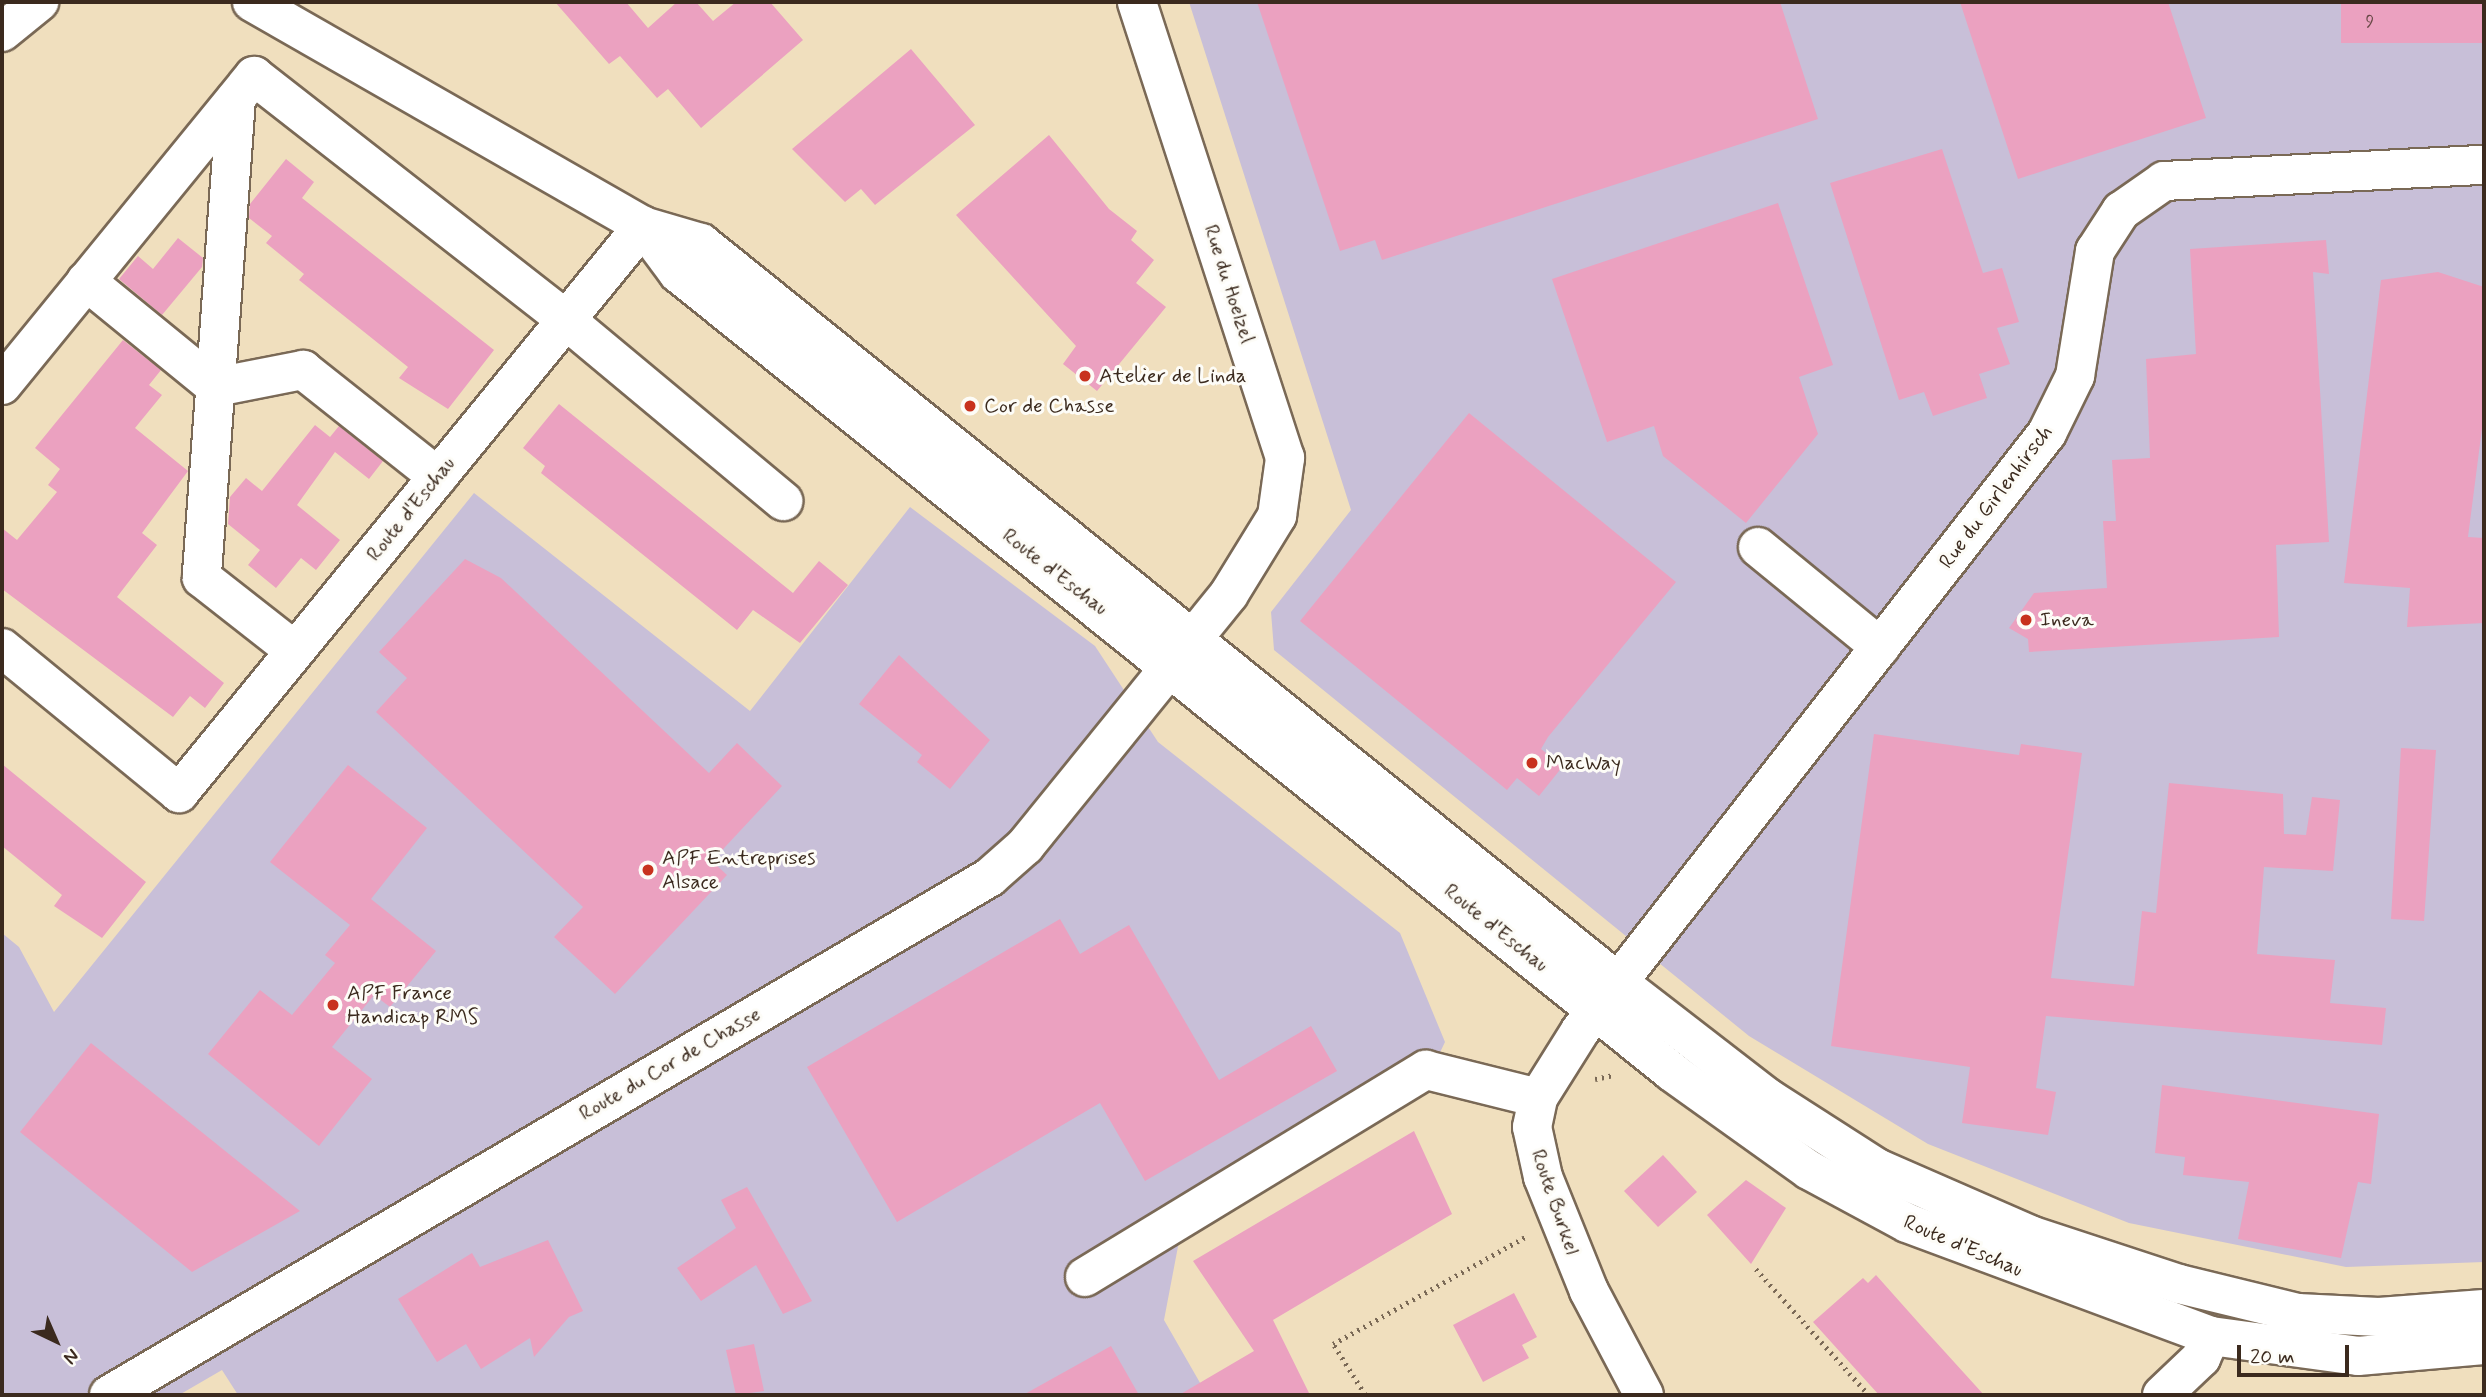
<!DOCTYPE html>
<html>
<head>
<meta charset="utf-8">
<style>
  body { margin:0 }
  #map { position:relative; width:2486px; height:1397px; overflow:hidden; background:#f0dfbe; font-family:Mynerve,sans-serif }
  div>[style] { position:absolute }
  .industrial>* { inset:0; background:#c8bfd8 }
  .building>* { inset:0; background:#eba1c0 }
  .path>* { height:4.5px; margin-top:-2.25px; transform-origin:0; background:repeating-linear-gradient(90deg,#7a6956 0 2px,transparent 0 7px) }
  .roads { filter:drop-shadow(2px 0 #7a6956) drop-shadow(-2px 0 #7a6956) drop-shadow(0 2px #7a6956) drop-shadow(0 -2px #7a6956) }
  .minor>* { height:38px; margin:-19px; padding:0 19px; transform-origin:19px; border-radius:19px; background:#fff }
  .dots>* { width:19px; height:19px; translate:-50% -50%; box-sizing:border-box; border:4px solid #fdfcf7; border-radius:50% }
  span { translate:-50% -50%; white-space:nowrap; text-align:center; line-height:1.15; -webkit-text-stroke:6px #fdfcf7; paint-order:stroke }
  .number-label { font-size:18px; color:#674846 }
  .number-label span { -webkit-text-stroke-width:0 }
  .street-label { font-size:21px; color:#3b2a1e }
  .poi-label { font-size:21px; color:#3b2a1e }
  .left { translate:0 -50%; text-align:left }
  .frame { position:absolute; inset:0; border:4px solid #3b2a1e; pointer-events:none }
  .north { position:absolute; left:21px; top:1306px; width:70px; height:70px; -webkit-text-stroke:5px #fdfcf7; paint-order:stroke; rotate:136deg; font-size:19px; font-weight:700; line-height:28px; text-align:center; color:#3b2a1e }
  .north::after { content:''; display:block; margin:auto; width:24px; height:32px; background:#3b2a1e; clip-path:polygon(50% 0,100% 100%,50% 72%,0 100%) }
  .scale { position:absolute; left:2237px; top:1345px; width:112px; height:32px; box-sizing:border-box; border:4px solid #3b2a1e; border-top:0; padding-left:9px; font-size:21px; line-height:24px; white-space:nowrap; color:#3b2a1e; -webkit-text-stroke:5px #fdfcf7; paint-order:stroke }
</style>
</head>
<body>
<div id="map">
  <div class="industrial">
    <i style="clip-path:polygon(1189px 2px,2484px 2px,2484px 1262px,2346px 1267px,2129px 1223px,1928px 1144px,1749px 1036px,1274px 650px,1271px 612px,1351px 510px)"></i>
    <i style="clip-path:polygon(474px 493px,750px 711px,910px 507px,1095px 646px,1158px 742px,1400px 933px,1445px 1042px,1421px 1092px,1180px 1236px,1164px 1320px,1207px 1395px,238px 1395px,222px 1370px,179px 1395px,2px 1395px,2px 933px,19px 947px,54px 1012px)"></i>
  </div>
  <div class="building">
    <i style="clip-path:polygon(555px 2px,626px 2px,648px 28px,677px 2px,696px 2px,713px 21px,736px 2px,770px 2px,803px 40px,701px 128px,668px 89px,657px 98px,620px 56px,609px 64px)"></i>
    <i style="clip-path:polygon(1257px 2px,1780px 2px,1818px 119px,1382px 260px,1375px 240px,1340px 251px)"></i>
    <i style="clip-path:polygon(1960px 2px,2168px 2px,2206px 118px,2018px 179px)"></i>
    <i style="clip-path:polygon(2341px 2px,2484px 2px,2484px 43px,2341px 43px)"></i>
    <i style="clip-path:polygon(911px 49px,975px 125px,875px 205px,861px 189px,845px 202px,792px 149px)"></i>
    <i style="clip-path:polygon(1049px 135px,1109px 209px,1137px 231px,1131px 240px,1154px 260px,1136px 283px,1166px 307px,1097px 391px,1063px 364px,1076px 346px,956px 215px)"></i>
    <i style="clip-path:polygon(1942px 149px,1983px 273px,2002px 268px,2019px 322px,1997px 328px,2010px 364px,1979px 374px,1987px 398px,1933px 416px,1924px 392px,1899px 400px,1830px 183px)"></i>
    <i style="clip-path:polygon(286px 159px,314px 182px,302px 198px,494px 350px,448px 409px,399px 378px,408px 367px,299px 280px,304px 274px,266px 243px,272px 236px,249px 218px,250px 204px)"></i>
    <i style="clip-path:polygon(1778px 203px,1833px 365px,1799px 377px,1818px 434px,1746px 523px,1663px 456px,1654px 426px,1607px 442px,1552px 279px)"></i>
    <i style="clip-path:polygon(178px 238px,203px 258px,202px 267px,162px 315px,119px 279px,138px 256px,153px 269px)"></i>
    <i style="clip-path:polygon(2326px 240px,2329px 274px,2313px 272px,2329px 542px,2276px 545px,2279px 637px,2029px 652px,2028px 639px,2009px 628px,2034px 593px,2107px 588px,2103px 521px,2116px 521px,2112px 460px,2150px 458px,2146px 359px,2196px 354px,2190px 249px)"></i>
    <i style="clip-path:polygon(2438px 272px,2484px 287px,2484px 413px,2468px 537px,2484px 538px,2484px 623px,2407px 627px,2410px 588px,2344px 583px,2381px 280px)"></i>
    <i style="clip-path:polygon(123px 340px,161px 370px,149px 385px,162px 395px,135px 428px,188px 471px,142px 533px,157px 545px,117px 597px,224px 683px,205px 708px,190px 696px,173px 717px,2px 589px,2px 528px,17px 540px,57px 492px,48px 485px,60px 469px,35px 448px)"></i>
    <i style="clip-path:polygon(559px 404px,793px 593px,819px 561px,848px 585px,800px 643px,753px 610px,737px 630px,541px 473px,545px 466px,523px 448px)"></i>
    <i style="clip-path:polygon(1469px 413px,1676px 582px,1548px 737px,1541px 749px,1563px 766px,1539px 796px,1517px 778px,1507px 790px,1300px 621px)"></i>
    <i style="clip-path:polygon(315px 425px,330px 437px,339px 426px,383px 461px,369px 479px,335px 452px,297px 505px,340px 540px,316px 570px,301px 558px,276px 588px,248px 565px,260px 550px,228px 524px,230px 497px,246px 478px,262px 491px)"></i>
    <i style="clip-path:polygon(465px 559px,501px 578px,709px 773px,737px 743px,782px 786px,712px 861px,727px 875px,615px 994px,554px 937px,583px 907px,376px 712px,407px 678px,379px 652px)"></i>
    <i style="clip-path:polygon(899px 655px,990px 740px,950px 789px,917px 762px,922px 755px,859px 704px)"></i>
    <i style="clip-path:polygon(1874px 734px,2019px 755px,2021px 744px,2082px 753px,2051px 978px,2134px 986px,2142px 911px,2156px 913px,2169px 783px,2283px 794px,2284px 834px,2306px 835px,2312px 797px,2340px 800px,2333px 871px,2264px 867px,2257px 954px,2335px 960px,2330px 1003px,2386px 1008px,2382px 1045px,2046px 1016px,2036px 1088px,2056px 1092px,2048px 1135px,1962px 1123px,1970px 1067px,1831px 1046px)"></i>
    <i style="clip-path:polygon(2401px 748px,2436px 750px,2424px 921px,2391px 919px)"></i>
    <i style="clip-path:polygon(2px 764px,146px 882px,102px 938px,54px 906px,62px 895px,2px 846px)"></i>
    <i style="clip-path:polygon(348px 765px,427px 828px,371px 899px,436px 951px,390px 1007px,374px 995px,332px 1047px,372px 1079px,319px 1146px,208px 1054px,260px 990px,292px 1015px,335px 963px,325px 955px,350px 925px,270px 862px)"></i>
    <i style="clip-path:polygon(1060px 919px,1080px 954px,1129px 925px,1219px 1080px,1311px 1026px,1337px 1071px,1145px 1181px,1100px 1103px,897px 1222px,807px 1067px)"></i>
    <i style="clip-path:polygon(91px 1043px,300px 1211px,192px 1272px,20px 1132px)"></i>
    <i style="clip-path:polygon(2162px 1085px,2379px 1114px,2371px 1184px,2358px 1182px,2341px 1258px,2238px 1239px,2249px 1182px,2183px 1175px,2185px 1157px,2155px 1153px)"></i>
    <i style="clip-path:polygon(1414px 1131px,1452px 1214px,1273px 1320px,1310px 1395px,1179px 1395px,1254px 1351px,1193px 1261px)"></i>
    <i style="clip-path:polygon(1663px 1155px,1697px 1192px,1658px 1227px,1624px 1191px)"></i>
    <i style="clip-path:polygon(1746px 1180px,1786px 1208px,1751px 1264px,1707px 1215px)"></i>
    <i style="clip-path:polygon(747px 1187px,812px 1301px,783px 1314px,756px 1265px,701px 1301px,677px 1268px,736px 1228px,721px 1200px)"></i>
    <i style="clip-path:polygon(548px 1240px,583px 1311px,569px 1317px,534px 1357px,530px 1338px,481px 1369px,466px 1344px,437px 1362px,398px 1299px,472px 1253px,480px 1267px)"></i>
    <i style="clip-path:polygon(1876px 1275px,1925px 1330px,1984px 1395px,1879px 1395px,1813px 1322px,1863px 1278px,1868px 1283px)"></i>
    <i style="clip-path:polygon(1514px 1293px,1537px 1337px,1522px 1345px,1529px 1358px,1483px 1382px,1453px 1325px)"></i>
    <i style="clip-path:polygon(754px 1344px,764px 1391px,736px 1395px,726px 1350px)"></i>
    <i style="clip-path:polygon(1111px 1346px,1139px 1395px,1023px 1395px)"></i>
  </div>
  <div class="path">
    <i style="left:1595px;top:1079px;width:19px;rotate:-12deg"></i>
    <i style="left:1756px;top:1269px;width:169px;rotate:48.1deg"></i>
    <i style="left:1365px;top:1395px;width:60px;rotate:-122.1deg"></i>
    <i style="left:1333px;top:1344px;width:222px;rotate:-29.1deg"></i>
  </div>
  <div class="roads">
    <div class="minor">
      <i style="left:252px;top:2px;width:451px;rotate:29.8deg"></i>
      <i style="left:643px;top:226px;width:60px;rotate:16.3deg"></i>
      <i style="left:701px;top:243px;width:1179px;rotate:38.87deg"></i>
      <i style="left:1619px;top:983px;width:188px;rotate:37.7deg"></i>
      <i style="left:1768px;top:1098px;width:130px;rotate:32.7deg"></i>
      <i style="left:1877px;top:1168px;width:167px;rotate:23.6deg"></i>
      <i style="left:2030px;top:1235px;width:157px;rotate:18.2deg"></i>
      <i style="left:2179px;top:1284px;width:122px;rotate:13.7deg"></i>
      <i style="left:2298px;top:1313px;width:81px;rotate:2.8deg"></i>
      <i style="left:2379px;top:1317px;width:105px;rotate:-4.4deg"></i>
      <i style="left:2px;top:32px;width:48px;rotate:-39deg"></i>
      <i style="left:236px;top:99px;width:480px;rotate:94.1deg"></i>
      <i style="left:202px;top:578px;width:118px;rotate:38.1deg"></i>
      <i style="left:643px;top:226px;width:59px;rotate:53.3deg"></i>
      <i style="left:678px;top:273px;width:1275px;rotate:38.79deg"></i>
      <i style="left:1672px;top:1072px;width:168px;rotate:35.6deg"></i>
      <i style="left:1809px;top:1170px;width:111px;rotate:28.4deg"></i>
      <i style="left:1907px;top:1223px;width:324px;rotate:20.4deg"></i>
      <i style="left:2211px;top:1336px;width:148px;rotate:7.7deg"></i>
      <i style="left:2358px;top:1356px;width:126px;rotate:-5deg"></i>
      <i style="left:86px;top:281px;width:168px;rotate:39.2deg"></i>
      <i style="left:216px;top:387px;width:89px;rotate:-11.1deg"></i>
      <i style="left:303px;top:370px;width:172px;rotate:38.4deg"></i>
      <i style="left:2px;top:385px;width:399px;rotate:-50.8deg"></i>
      <i style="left:254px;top:76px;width:396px;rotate:38deg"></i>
      <i style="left:566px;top:320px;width:283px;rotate:39.8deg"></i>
      <i style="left:1758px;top:547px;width:158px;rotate:39.3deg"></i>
      <i style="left:2px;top:648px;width:229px;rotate:39.3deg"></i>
      <i style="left:179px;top:793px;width:733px;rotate:-50.71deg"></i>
      <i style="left:1085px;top:1277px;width:399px;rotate:-31.3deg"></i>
      <i style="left:1426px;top:1070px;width:115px;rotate:14deg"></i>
      <i style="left:109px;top:1395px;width:1022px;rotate:-30.45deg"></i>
      <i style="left:990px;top:877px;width:47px;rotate:-41.5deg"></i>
      <i style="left:1025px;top:846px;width:324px;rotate:-51deg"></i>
      <i style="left:1229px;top:594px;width:92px;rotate:-58.4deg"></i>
      <i style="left:1277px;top:516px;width:59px;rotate:-82.1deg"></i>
      <i style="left:1285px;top:458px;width:479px;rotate:-108deg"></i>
      <i style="left:1644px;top:1395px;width:118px;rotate:-117.9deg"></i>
      <i style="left:1589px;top:1291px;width:123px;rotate:-112deg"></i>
      <i style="left:1543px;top:1177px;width:51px;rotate:-102.4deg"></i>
      <i style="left:1532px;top:1127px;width:30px;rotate:-78deg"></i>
      <i style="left:1538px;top:1098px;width:79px;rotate:-57.9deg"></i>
      <i style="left:1580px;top:1031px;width:759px;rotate:-52.01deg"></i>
      <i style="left:2047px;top:433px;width:64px;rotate:-63.8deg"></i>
      <i style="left:2075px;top:376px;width:127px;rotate:-80.9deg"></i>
      <i style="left:2095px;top:251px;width:48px;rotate:-57deg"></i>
      <i style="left:2121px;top:211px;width:52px;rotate:-34.9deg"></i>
      <i style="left:2164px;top:181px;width:320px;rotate:-2.9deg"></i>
      <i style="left:2162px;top:1395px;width:54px;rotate:-43.5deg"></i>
      <i style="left:2201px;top:1358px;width:24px;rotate:-66deg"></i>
    </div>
  </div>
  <div class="dots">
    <i style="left:1085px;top:376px;background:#c8321e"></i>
    <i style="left:970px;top:406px;background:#c8321e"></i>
    <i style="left:2026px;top:620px;background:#c8321e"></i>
    <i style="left:1532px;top:763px;background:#c8321e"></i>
    <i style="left:648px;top:870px;background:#c8321e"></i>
    <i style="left:333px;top:1005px;background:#c8321e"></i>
  </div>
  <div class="number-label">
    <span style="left:2370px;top:22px">9</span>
  </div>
  <div class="street-label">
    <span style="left:1229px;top:284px;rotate:72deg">Rue du Hoelzel</span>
    <span style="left:1996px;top:497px;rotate:-53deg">Rue du Girlenhirsch</span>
    <span style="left:411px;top:509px;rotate:-51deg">Route d'Eschau</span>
    <span style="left:1055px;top:572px;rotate:38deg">Route d'Eschau</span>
    <span style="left:1496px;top:928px;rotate:39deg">Route d'Eschau</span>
    <span style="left:670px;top:1064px;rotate:-30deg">Route du Cor de Chasse</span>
    <span style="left:1555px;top:1202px;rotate:71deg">Route Burkel</span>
    <span style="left:1963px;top:1246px;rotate:23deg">Route d'Eschau</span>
  </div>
  <div class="poi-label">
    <span class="left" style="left:1099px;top:376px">Atelier de Linda</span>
    <span class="left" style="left:984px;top:406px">Cor de Chasse</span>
    <span class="left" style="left:2040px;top:620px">Ineva</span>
    <span class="left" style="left:1546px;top:763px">MacWay</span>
    <span class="left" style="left:662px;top:870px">APF Entreprises<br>Alsace</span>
    <span class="left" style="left:347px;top:1005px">APF France<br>Handicap RMS</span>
  </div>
  <div class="frame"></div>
  <div class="north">N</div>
  <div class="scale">20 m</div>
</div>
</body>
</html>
